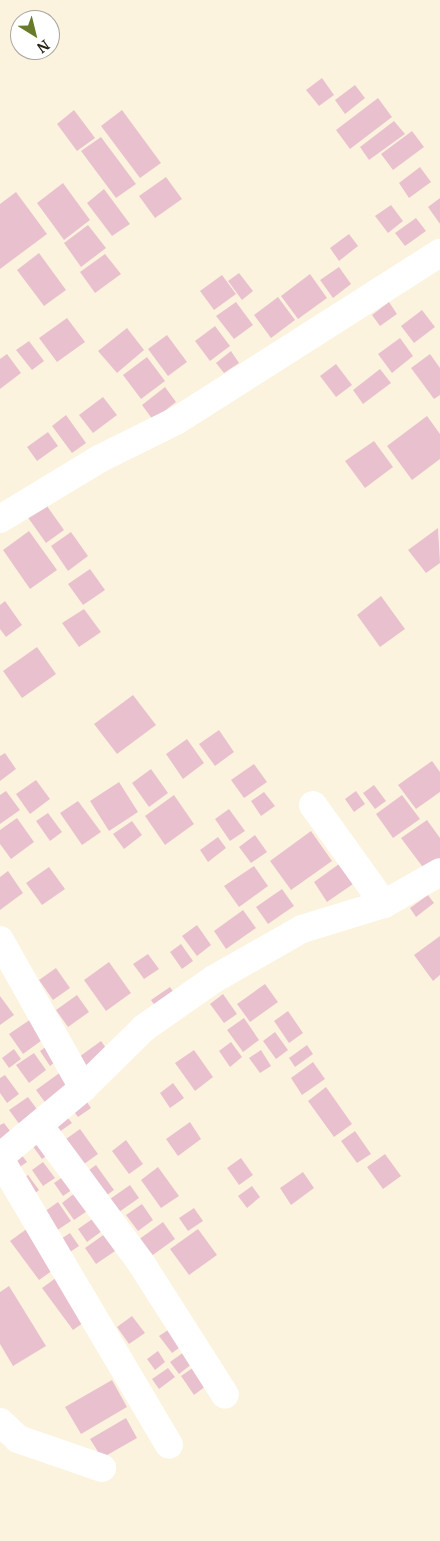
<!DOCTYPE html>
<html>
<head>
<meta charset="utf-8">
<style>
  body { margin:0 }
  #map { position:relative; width:440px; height:1541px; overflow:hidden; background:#fcf3df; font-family:Merriweather,serif }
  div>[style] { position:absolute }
  .building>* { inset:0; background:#e9c1ce }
  .minor>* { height:28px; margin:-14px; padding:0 14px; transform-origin:14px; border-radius:14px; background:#fff }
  span { translate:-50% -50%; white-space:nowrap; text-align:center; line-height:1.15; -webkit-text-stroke:4.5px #fff; paint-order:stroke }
  .north { position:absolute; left:10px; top:10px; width:50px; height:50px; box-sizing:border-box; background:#fff; border:1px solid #a9a6a1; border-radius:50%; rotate:144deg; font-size:14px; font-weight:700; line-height:20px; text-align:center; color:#272114 }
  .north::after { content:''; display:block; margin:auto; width:18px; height:22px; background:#697b2b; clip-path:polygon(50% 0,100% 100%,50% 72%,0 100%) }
</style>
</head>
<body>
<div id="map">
  <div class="building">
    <i style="clip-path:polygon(322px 78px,334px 95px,319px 106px,306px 90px)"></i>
    <i style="clip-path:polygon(355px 85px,365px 98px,345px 114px,335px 100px)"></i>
    <i style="clip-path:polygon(378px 98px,392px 117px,350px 149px,336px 130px)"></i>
    <i style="clip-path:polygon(74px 110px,95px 138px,77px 151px,57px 124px)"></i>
    <i style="clip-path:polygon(122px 110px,161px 163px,140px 178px,101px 126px)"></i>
    <i style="clip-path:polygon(394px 121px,405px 134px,369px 160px,360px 147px)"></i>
    <i style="clip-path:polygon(412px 131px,424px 147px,393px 170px,381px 154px)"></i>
    <i style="clip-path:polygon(101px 137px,136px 184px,116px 198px,81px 151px)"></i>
    <i style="clip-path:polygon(420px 167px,431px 182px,409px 198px,399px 183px)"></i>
    <i style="clip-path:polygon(166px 177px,182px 199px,155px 218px,139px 196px)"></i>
    <i style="clip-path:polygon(63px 183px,90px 220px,64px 240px,37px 203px)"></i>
    <i style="clip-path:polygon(104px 189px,130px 224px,112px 236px,87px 203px)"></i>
    <i style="clip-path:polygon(16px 192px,47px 234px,0 269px,0 204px)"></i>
    <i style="clip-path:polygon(440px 198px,440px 224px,428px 207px)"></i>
    <i style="clip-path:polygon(391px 205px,403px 221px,388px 233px,375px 216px)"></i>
    <i style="clip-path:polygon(416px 218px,426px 231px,405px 246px,395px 233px)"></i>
    <i style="clip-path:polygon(88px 225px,106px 248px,81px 267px,64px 243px)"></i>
    <i style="clip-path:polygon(349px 234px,358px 246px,339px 261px,330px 248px)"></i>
    <i style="clip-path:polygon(39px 253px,66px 290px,44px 306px,17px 270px)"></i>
    <i style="clip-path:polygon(105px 254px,121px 274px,95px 293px,80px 272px)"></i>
    <i style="clip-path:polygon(339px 267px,351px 284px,333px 298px,320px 280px)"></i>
    <i style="clip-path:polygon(239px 273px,253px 291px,242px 300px,228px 281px)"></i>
    <i style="clip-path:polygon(310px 274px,327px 298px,298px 319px,281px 296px)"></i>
    <i style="clip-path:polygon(222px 275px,236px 294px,214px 310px,200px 291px)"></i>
    <i style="clip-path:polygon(278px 297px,295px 320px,271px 338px,254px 315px)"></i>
    <i style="clip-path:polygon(236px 302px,253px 325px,234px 339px,216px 316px)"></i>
    <i style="clip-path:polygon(389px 302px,397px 314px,380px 326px,372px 315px)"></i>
    <i style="clip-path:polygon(422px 310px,435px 327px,414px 343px,401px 326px)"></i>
    <i style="clip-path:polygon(67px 318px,85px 342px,57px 362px,39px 338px)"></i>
    <i style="clip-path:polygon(215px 326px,230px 346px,210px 361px,195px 341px)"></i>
    <i style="clip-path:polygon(127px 328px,144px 350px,117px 373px,98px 351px)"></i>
    <i style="clip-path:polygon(167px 335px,187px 362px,168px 376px,148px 349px)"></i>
    <i style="clip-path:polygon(400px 338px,413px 356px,392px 373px,378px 354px)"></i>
    <i style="clip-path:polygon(29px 341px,44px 361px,32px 370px,16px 350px)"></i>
    <i style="clip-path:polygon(231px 351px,239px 363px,224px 373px,216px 363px)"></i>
    <i style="clip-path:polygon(7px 354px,21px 373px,0 389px,0 359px)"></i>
    <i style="clip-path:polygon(430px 354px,440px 368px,440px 395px,434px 399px,411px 368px)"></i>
    <i style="clip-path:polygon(147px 357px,165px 381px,141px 399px,123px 375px)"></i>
    <i style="clip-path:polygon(336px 364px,352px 385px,336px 397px,320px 376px)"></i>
    <i style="clip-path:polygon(380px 369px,391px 383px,363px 404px,353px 390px)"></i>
    <i style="clip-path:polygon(165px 387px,176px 402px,153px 420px,142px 405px)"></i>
    <i style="clip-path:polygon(103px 397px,117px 415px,93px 433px,79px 415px)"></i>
    <i style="clip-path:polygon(66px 415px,86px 443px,72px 453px,52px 426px)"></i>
    <i style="clip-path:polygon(427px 416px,440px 434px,440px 459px,412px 480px,387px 446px)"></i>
    <i style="clip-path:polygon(48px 432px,58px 446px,37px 461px,27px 447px)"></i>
    <i style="clip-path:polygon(374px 441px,393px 467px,365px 488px,345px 461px)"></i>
    <i style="clip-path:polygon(42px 499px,64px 530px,46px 543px,24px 512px)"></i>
    <i style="clip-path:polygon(438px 528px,440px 563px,426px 573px,408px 550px)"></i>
    <i style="clip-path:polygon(29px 531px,57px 570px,30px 589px,3px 550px)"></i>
    <i style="clip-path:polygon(71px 532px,88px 556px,68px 571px,51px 546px)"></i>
    <i style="clip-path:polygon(90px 569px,105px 590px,83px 605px,68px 584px)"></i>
    <i style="clip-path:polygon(381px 596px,405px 629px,380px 647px,357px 615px)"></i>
    <i style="clip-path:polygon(5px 601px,22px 625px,6px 637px,0 629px,0 605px)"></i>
    <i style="clip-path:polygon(84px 609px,101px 632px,79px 647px,62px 623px)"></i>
    <i style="clip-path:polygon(37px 647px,56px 674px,22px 698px,3px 671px)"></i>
    <i style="clip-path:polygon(133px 695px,156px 725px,117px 754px,94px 724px)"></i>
    <i style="clip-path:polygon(219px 730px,234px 752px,215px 766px,199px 744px)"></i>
    <i style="clip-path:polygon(187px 739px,204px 763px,183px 779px,166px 754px)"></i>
    <i style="clip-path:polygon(5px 753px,16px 769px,0 781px,0 756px)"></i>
    <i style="clip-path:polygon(432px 761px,440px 772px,440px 792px,416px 809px,398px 785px)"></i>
    <i style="clip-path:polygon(254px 764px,267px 782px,244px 798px,231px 780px)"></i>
    <i style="clip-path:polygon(151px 769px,168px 793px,149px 807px,132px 783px)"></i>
    <i style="clip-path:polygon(36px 780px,50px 799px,30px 814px,16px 794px)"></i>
    <i style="clip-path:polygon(119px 782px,138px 812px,109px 831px,90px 801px)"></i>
    <i style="clip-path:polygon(374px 785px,386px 801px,375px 809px,363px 793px)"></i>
    <i style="clip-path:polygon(6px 791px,20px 810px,0 824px,0 795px)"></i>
    <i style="clip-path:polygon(356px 791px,365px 804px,354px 812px,345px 799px)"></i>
    <i style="clip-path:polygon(264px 792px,275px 806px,261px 816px,251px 801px)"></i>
    <i style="clip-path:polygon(174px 795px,194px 824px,165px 845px,145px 816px)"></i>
    <i style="clip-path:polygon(402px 795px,420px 819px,393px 838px,376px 814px)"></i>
    <i style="clip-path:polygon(78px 801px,101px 832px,82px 845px,60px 813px)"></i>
    <i style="clip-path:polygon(229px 809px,245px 831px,230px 841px,215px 819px)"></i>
    <i style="clip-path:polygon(48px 813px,62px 832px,50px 841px,36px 821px)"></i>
    <i style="clip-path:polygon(17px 818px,34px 842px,11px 859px,0 844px,0 830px)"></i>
    <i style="clip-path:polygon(427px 820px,440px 838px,440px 860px,425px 870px,401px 838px)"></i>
    <i style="clip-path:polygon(132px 821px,142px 835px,124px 849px,113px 834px)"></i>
    <i style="clip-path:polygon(311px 831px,332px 861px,291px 890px,270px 861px)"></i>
    <i style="clip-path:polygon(255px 835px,267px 852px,251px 863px,239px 847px)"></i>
    <i style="clip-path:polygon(218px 837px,226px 848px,208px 862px,200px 850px)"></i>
    <i style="clip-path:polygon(339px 864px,353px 884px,327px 902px,314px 882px)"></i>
    <i style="clip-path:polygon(254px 866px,268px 886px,239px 907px,224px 886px)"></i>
    <i style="clip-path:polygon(49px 867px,65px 889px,42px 905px,26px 883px)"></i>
    <i style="clip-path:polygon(8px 871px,23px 893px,0 910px,0 877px)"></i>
    <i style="clip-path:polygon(282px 889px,294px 906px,268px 924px,256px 907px)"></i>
    <i style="clip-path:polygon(428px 895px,434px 903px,416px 917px,410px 908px)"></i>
    <i style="clip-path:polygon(243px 910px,256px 928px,226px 949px,214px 931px)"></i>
    <i style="clip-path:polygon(197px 925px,211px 945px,197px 956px,182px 936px)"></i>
    <i style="clip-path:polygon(440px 936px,440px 975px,433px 981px,414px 955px)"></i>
    <i style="clip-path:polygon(181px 944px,193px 961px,182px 969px,170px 952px)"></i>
    <i style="clip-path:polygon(148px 954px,159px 969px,144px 979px,133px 964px)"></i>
    <i style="clip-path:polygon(109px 962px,131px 993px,106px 1011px,84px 980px)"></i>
    <i style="clip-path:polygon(56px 968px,70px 988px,53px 1000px,39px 980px)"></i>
    <i style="clip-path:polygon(265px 984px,278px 1002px,250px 1022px,237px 1004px)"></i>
    <i style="clip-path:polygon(170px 987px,177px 997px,158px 1010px,151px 1000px)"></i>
    <i style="clip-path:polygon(223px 994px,237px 1014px,224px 1023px,210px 1004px)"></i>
    <i style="clip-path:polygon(77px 995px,89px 1012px,68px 1027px,56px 1010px)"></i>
    <i style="clip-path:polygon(0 996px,14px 1015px,0 1025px)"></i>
    <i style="clip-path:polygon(288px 1011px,303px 1033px,289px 1043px,274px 1021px)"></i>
    <i style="clip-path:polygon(244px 1018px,259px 1040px,243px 1052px,227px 1030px)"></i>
    <i style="clip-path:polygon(31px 1019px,45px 1038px,23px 1054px,9px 1034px)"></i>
    <i style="clip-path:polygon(275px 1032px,288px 1050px,276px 1059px,263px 1041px)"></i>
    <i style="clip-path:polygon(101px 1041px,113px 1058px,85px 1078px,72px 1062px)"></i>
    <i style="clip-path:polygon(231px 1042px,242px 1057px,230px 1067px,219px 1051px)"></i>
    <i style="clip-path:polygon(50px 1044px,60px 1058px,50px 1066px,40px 1051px)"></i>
    <i style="clip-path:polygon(307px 1045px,313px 1054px,295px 1067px,289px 1058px)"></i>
    <i style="clip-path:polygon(14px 1049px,21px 1059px,9px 1068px,2px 1058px)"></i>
    <i style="clip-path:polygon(194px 1050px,213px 1077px,195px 1091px,175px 1063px)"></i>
    <i style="clip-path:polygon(261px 1050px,271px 1066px,260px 1073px,249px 1058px)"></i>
    <i style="clip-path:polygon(34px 1053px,46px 1070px,29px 1083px,16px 1065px)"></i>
    <i style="clip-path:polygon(313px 1062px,325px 1079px,302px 1095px,291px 1078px)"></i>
    <i style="clip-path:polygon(65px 1069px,76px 1084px,47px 1105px,36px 1090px)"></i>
    <i style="clip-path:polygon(5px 1075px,19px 1094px,7px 1103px,0 1093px,0 1078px)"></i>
    <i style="clip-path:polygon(173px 1083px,184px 1098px,170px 1108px,160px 1093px)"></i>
    <i style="clip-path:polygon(326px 1087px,352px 1124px,334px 1137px,308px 1101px)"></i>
    <i style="clip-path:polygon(83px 1096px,91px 1108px,78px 1117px,70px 1106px)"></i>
    <i style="clip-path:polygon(28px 1097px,39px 1112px,20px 1125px,9px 1110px)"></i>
    <i style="clip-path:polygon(63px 1112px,72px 1123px,55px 1135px,47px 1123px)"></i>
    <i style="clip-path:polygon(190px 1122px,201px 1139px,178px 1156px,166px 1139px)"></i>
    <i style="clip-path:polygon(4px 1123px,14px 1136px,0 1146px,0 1125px)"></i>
    <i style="clip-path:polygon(80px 1129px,98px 1154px,77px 1169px,59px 1144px)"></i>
    <i style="clip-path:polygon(355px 1131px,371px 1154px,357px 1163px,341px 1141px)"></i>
    <i style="clip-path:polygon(126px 1140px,143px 1164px,129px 1174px,112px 1151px)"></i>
    <i style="clip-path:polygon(29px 1141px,54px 1151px,42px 1159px)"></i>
    <i style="clip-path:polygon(18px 1150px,27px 1162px,14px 1171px)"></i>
    <i style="clip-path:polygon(385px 1154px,401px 1176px,383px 1189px,367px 1167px)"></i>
    <i style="clip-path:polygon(241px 1158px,253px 1175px,239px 1185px,227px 1168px)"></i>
    <i style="clip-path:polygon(43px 1162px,55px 1178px,43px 1186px,32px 1170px)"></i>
    <i style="clip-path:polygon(96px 1165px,114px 1190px,100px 1200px,82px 1175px)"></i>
    <i style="clip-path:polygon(158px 1167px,179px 1196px,161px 1208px,141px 1180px)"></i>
    <i style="clip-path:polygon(70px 1172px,79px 1185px,63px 1196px,54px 1183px)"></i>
    <i style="clip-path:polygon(303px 1172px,314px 1188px,291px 1205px,280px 1188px)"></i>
    <i style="clip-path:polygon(28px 1175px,39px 1190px,30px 1197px,19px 1182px)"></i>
    <i style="clip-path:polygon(130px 1185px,139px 1198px,119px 1212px,110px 1199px)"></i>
    <i style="clip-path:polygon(252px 1186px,260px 1197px,247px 1208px,238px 1196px)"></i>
    <i style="clip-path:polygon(80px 1189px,93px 1207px,74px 1220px,62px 1203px)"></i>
    <i style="clip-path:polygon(58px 1202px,71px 1221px,50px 1235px,37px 1217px)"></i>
    <i style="clip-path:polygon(142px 1204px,153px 1220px,138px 1231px,126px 1215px)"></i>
    <i style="clip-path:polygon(194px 1208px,203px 1221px,188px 1231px,179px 1218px)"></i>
    <i style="clip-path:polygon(98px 1215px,106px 1228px,87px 1242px,78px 1229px)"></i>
    <i style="clip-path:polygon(163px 1222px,175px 1239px,150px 1257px,138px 1240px)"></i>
    <i style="clip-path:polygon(28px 1228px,56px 1268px,39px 1280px,10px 1241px)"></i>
    <i style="clip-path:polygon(198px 1229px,217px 1255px,189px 1275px,170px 1249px)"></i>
    <i style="clip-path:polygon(109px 1231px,121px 1247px,96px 1264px,85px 1248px)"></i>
    <i style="clip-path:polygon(70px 1233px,79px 1246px,70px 1252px,61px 1239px)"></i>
    <i style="clip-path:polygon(60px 1275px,90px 1318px,73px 1330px,42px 1288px)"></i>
    <i style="clip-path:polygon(9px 1286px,46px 1346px,13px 1366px,0 1344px,0 1292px)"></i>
    <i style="clip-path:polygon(132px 1316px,145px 1333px,129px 1344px,117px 1327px)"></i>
    <i style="clip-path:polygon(171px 1328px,183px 1345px,172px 1353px,159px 1336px)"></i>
    <i style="clip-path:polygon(158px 1351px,165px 1362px,155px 1370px,147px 1359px)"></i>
    <i style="clip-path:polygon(184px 1352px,192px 1364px,179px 1374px,170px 1362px)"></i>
    <i style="clip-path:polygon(197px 1365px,210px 1383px,194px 1395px,181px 1376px)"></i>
    <i style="clip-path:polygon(168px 1368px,175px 1377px,159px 1389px,152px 1379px)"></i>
    <i style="clip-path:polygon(112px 1380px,127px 1407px,81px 1434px,65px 1407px)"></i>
    <i style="clip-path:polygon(126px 1418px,137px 1438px,102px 1458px,90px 1439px)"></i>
  </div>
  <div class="minor">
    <i style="left:0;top:519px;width:116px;rotate:-31.2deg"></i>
    <i style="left:99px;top:459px;width:86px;rotate:-26.3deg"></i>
    <i style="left:176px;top:421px;width:313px;rotate:-32.5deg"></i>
    <i style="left:313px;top:805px;width:122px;rotate:54.4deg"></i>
    <i style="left:384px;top:904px;width:64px;rotate:-29.7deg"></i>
    <i style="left:0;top:940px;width:170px;rotate:60.7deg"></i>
    <i style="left:39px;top:1125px;width:172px;rotate:53.5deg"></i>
    <i style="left:141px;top:1263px;width:156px;rotate:57.5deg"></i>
    <i style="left:0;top:1157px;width:108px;rotate:-39.7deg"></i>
    <i style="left:83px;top:1088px;width:86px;rotate:-44.5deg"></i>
    <i style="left:144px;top:1028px;width:85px;rotate:-35deg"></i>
    <i style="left:214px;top:979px;width:101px;rotate:-29.6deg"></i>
    <i style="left:302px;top:929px;width:86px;rotate:-17deg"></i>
    <i style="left:0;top:1159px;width:332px;rotate:59.4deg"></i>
    <i style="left:0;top:1422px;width:25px;rotate:43deg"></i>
    <i style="left:18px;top:1439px;width:89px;rotate:19deg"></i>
  </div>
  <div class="north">N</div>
</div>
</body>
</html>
